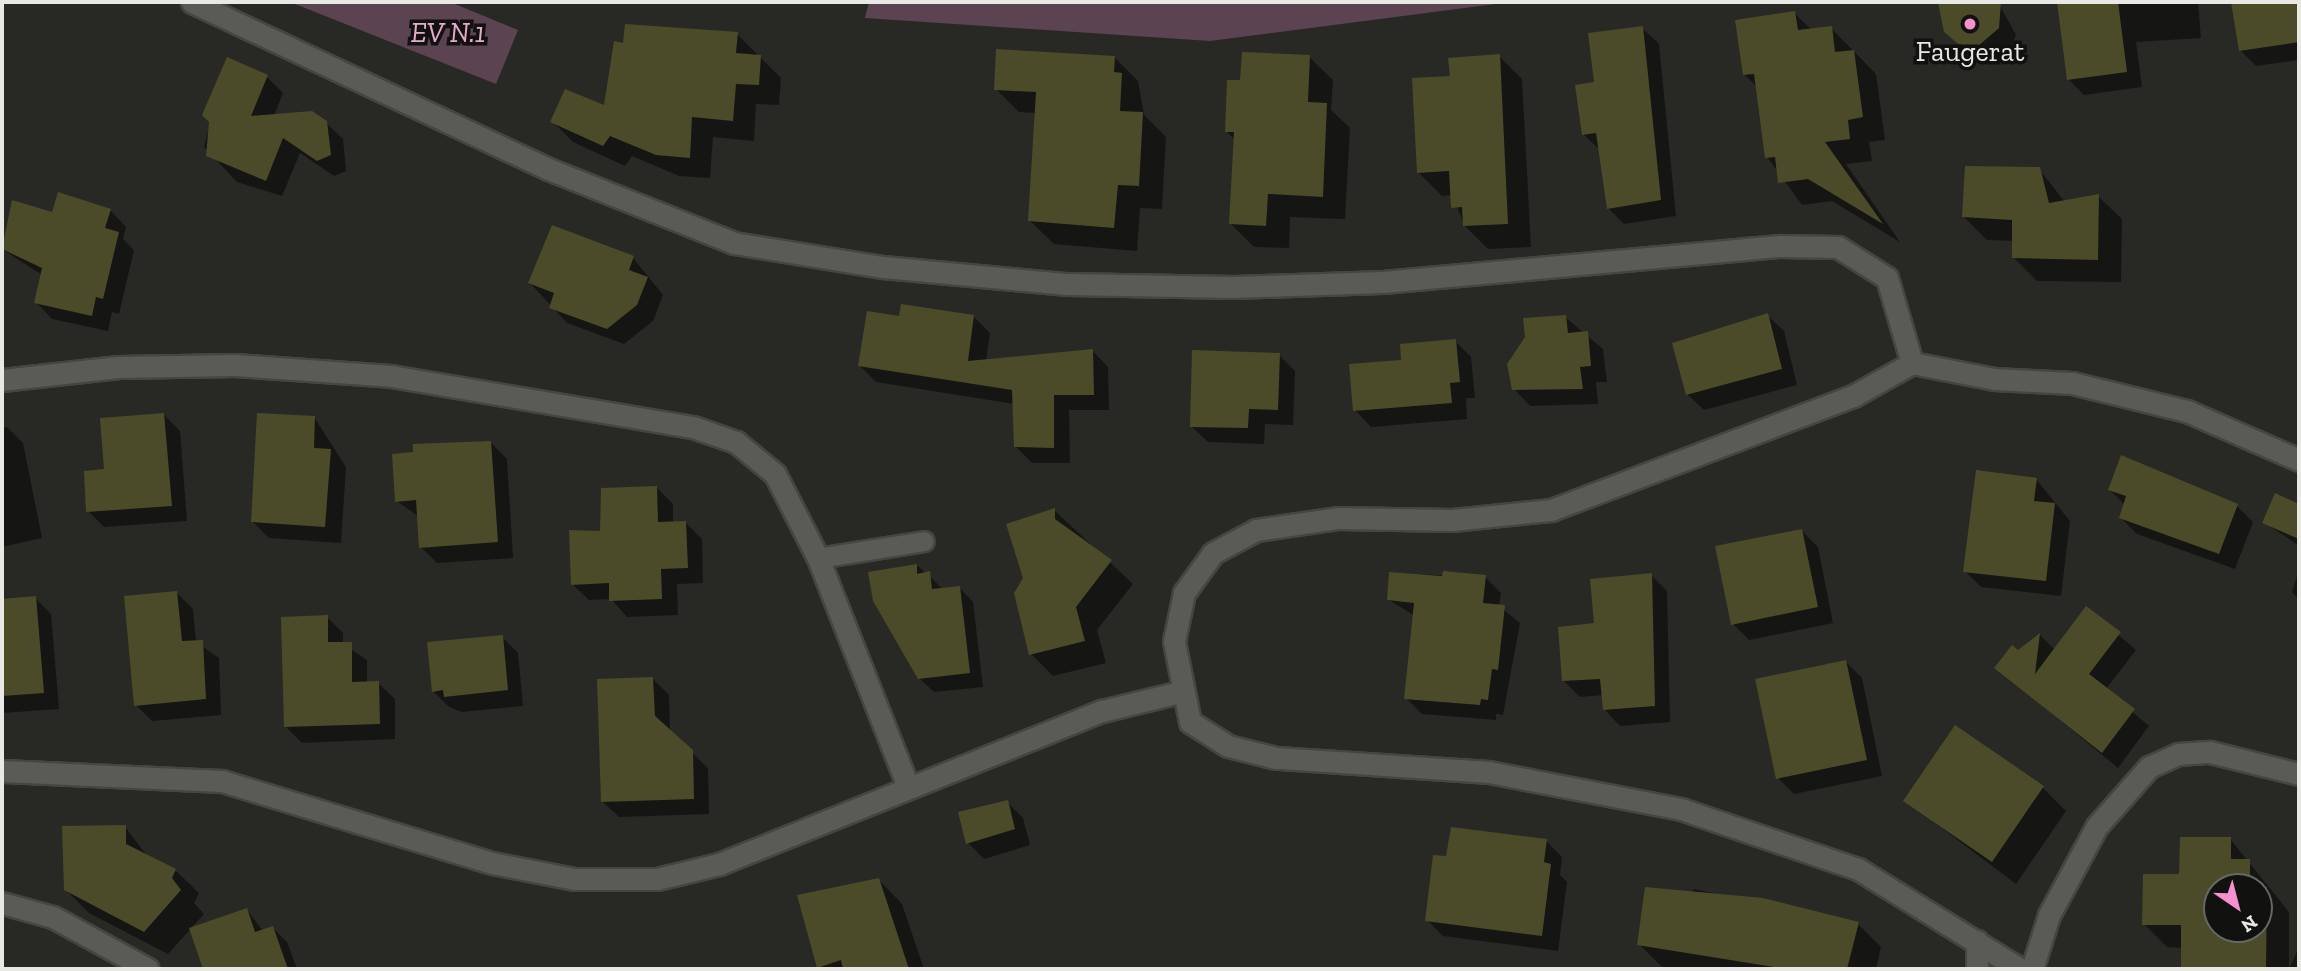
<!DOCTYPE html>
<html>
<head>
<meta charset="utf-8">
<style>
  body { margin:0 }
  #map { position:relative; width:2301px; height:971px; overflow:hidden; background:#282924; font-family:"Zilla Slab",serif }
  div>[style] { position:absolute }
  .green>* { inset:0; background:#5b4351 }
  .shadow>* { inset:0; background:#0007 }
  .building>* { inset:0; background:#4b4b29 }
  .roads { filter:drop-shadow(2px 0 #454541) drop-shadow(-2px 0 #454541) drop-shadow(0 2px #454541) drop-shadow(0 -2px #454541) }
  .lane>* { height:19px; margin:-9.5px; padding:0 9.5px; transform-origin:9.5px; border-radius:9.5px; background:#5b5b56 }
  .street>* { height:21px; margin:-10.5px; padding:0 10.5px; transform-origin:10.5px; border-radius:10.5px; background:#5b5b56 }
  .dots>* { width:19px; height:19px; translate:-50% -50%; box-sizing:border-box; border:4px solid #11110f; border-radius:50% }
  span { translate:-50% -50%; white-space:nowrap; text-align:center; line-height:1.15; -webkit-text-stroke:7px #11110f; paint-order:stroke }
  .park-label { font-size:28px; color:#e5aacc; font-style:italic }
  .poi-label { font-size:28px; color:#e8e8e5 }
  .frame { position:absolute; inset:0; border:4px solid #e8e8e5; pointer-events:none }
  .north { position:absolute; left:2203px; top:873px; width:70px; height:70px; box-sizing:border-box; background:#11110f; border:2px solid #676765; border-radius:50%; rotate:145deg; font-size:19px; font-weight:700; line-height:28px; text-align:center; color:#e8e8e5 }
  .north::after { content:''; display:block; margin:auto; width:24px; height:32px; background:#f790ce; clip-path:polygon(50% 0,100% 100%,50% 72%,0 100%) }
</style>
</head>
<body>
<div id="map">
  <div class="green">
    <i style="clip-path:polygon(290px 2px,450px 2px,518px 30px,496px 84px)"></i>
    <i style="clip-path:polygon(869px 2px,1511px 2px,1210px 41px,865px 18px)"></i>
  </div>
  <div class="shadow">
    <i style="clip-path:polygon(1947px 2px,1998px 2px,2016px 35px,2008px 54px,1985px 62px,1964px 50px,1947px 34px,1941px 13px)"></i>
    <i style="clip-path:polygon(2060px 2px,2198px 2px,2201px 38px,2136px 42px,2142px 87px,2084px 95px,2068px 79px)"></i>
    <i style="clip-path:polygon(2233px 2px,2299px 2px,2299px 60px,2256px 66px,2240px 50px)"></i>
    <i style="clip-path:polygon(1794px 13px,1812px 30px,1831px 28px,1876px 74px,1885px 140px,1869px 142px,1872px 161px,1846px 164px,1900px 242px,1832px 201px,1802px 205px,1767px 157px,1757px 87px,1744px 74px)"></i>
    <i style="clip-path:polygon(1642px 28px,1659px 44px,1676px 216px,1624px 224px,1608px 208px,1600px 150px,1583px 134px,1596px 84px)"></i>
    <i style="clip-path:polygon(737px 34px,781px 78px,779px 105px,756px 104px,754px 141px,713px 137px,710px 178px,679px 176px,632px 156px,625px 166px,573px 142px,552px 121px,605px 108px,624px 45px)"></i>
    <i style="clip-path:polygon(1499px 56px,1522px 79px,1531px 247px,1488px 249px,1465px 226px,1452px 195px,1442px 196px,1419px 173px)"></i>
    <i style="clip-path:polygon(1114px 57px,1138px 81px,1144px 115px,1166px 137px,1162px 209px,1140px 208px,1137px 251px,1054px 244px,1030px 221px,1036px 113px,1019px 112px,996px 89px)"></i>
    <i style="clip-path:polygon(1309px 57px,1333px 80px,1331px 110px,1350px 128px,1345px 219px,1290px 217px,1289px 248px,1254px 247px,1230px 223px,1235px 140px,1226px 131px,1242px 82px)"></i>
    <i style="clip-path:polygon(267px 77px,283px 93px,274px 116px,326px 123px,343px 139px,346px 171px,334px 176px,300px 153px,282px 196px,237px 182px,204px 147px,211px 121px)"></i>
    <i style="clip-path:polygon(2039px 169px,2065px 202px,2098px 196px,2122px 219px,2121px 282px,2037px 281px,2013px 257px,2014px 241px,1987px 240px,1964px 217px)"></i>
    <i style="clip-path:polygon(14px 203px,53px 215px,110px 210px,126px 227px,123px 239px,134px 250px,119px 314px,112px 312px,108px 331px,52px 319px,36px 302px,42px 275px,2px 249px)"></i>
    <i style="clip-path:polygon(633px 258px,663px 295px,653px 321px,624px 344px,567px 323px,530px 283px)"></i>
    <i style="clip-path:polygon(1767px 315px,1784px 331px,1797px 385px,1704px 410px,1687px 394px)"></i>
    <i style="clip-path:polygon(974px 317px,990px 333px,986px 361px,1092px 350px,1108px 367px,1109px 410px,1069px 410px,1070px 463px,1032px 463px,1016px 447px,1014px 404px,876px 382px,860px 366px)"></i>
    <i style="clip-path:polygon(1565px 317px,1603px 349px,1607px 382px,1596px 382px,1598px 404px,1530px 406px,1514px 389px)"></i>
    <i style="clip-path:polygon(1455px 341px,1471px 357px,1475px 398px,1466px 398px,1467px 419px,1371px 427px,1355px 410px)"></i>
    <i style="clip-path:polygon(1279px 355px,1295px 371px,1293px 425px,1265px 424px,1264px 444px,1208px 442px,1191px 426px)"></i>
    <i style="clip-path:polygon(164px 415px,180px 431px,187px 521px,104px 527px,88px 511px,106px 471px)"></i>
    <i style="clip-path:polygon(314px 417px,346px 467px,341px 543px,269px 538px,253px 522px)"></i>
    <i style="clip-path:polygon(7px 427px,23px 443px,42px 538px,2px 547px,2px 428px)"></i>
    <i style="clip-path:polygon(491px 443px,507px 459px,513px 558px,437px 563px,421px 547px,419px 517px,397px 501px)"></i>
    <i style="clip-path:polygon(2122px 458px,2237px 506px,2253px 522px,2235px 569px,2137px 534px,2121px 518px,2125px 505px,2110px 490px)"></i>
    <i style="clip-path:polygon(2036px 479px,2070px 521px,2061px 596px,1981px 587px,1965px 571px)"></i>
    <i style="clip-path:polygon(657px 488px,673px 504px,673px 523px,686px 523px,702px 539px,703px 583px,677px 584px,678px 615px,627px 617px,611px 599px,589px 600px,572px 584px,602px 533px)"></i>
    <i style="clip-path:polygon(2276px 496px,2299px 504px,2299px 546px,2264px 522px)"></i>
    <i style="clip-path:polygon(1054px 510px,1133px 584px,1097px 630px,1106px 663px,1053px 676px,1031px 654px,1025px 578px)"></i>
    <i style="clip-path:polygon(1802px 531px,1818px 547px,1833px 623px,1749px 640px,1733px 624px)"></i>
    <i style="clip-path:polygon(917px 565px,944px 590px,959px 587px,973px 602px,983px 687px,934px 692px,919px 678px)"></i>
    <i style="clip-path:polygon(2299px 570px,2299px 600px,2292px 592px)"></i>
    <i style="clip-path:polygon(1391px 573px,1485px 577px,1501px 593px,1499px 606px,1520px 623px,1503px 715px,1496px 714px,1496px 720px,1422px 714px,1406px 698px,1415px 616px,1389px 600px)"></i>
    <i style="clip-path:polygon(1651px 575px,1667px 591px,1670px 722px,1620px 726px,1604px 709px,1603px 695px,1580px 697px,1564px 681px,1596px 625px)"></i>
    <i style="clip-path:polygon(177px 593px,193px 609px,196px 642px,219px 658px,221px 715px,152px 721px,136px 705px)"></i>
    <i style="clip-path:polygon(35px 598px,51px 614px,59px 709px,2px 713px,2px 600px)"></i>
    <i style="clip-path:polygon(2087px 608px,2136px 650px,2106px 689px,2149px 726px,2118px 768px,1997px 668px,2040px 635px,2055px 650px)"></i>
    <i style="clip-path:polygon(327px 617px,343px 633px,343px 644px,367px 660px,367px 683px,378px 683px,395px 699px,395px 739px,302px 743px,286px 727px)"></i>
    <i style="clip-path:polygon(502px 637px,518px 653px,523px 706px,462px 712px,449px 707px,433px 691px)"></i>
    <i style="clip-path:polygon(1846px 662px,1862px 678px,1882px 776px,1794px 794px,1778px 778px)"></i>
    <i style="clip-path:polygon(653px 679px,669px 695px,670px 732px,708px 768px,709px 814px,619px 817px,602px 801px)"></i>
    <i style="clip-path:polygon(2042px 787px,2066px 811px,2016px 884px,1906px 801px)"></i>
    <i style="clip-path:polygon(1007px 802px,1023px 818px,1030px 845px,984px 859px,968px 843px)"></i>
    <i style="clip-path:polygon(125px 827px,148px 857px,175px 870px,199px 893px,194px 903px,204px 914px,168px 954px,89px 913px,65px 889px)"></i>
    <i style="clip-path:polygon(evenodd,2230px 839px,2289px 912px,2289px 969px,2299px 947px,2299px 969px,2182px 969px,2183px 948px,2167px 947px,2144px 924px,2181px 876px,2230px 839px,2217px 887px,2259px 887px,2259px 929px,2217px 929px,2217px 887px)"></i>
    <i style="clip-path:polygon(1546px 841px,1562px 857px,1560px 875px,1567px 882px,1558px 951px,1443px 936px,1427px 920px,1447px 858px)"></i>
    <i style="clip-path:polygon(879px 880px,902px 904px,924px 969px,821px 969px)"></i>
    <i style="clip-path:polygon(1694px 889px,1858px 924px,1881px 947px,1876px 969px,1662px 967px,1639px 944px)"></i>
    <i style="clip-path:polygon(247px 910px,263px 931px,273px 928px,287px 942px,297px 969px,205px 969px,191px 929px)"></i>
  </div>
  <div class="building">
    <i style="clip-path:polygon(1938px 2px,2001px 2px,1999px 28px,1978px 46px,1958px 44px,1944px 32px)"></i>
    <i style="clip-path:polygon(2057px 2px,2118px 2px,2127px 72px,2067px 80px)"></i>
    <i style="clip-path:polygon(2231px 2px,2299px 2px,2299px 42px,2239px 51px)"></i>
    <i style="clip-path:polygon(1795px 11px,1798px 30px,1832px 26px,1835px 52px,1854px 50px,1863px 117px,1848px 120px,1850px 139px,1825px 142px,1883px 224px,1808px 179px,1778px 183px,1775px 157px,1765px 158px,1754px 74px,1743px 75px,1735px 20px)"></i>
    <i style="clip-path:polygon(625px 24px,738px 32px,736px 53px,761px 55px,759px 85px,736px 84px,733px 121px,692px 117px,690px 158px,656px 155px,610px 136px,603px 146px,550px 122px,565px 89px,604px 105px,614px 41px,623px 43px)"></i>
    <i style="clip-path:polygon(1643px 26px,1661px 200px,1607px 209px,1596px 133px,1582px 135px,1575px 85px,1594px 82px,1588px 33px)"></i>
    <i style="clip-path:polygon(996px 49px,1115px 56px,1114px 72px,1122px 73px,1120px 111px,1143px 112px,1139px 186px,1118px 185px,1114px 228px,1028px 221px,1036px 92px,994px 90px)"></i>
    <i style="clip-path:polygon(1242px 52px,1310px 55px,1308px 102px,1327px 103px,1323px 197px,1268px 194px,1266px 226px,1229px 224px,1234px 132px,1225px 132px,1227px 80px,1240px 80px)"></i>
    <i style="clip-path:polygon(1500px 54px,1508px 224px,1463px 226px,1462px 207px,1451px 208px,1449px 171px,1417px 173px,1412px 78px,1450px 76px,1448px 58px)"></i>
    <i style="clip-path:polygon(227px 57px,268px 75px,251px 116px,312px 111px,327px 121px,331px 155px,317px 161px,283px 138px,266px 181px,206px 156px,209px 122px,202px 115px)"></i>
    <i style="clip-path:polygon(1965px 166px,2040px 167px,2049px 203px,2099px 194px,2098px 260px,2012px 258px,2012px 220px,1962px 217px)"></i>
    <i style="clip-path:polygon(58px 192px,111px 209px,105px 228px,119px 232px,103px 299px,96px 297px,92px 316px,34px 303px,42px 268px,2px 249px,12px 200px,52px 212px)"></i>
    <i style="clip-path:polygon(552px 225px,634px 256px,629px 270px,648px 277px,637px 305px,607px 329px,549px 308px,554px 293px,528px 283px)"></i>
    <i style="clip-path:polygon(901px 304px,974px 315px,968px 361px,1093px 349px,1094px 395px,1054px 395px,1054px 448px,1014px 447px,1012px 390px,858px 366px,867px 311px,899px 316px)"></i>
    <i style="clip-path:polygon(1768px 313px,1782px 369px,1686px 395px,1672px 343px)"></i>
    <i style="clip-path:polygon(1566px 315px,1568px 333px,1588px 331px,1591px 366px,1580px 367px,1583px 389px,1512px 390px,1507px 364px,1525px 337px,1523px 318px)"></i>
    <i style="clip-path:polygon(1456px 339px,1460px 382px,1450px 383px,1452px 403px,1353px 411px,1349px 364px,1401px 360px,1400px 344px)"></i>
    <i style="clip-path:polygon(1192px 350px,1280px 353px,1278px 410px,1249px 409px,1248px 428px,1190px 427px)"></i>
    <i style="clip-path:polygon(164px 413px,172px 506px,86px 512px,84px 471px,104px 469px,100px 418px)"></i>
    <i style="clip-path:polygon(257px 413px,315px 416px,314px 448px,331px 449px,325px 527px,251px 522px)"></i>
    <i style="clip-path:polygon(491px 441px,498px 542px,419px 548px,416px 500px,395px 502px,392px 454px,413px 452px,413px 444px)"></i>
    <i style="clip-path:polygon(2121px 455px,2238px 504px,2219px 554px,2119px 518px,2126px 496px,2108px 490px)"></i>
    <i style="clip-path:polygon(1976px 470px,2037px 478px,2034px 501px,2055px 503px,2046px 581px,1963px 572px)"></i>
    <i style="clip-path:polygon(657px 486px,658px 522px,686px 521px,688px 568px,661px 569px,662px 599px,609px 601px,609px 583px,571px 585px,569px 530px,600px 531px,601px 488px)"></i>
    <i style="clip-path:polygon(2275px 493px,2299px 504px,2299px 539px,2262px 523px)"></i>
    <i style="clip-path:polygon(1055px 508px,1055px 519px,1112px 560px,1076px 607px,1085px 641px,1029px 655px,1014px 593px,1023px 578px,1006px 524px)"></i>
    <i style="clip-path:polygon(1802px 529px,1818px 607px,1731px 625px,1715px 546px)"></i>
    <i style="clip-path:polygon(917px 564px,917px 574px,930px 571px,932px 589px,960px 586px,970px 673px,918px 679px,873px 601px,868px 572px)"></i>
    <i style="clip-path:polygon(1443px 571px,1486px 575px,1483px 603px,1505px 605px,1498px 670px,1492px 669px,1488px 700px,1481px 699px,1480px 705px,1404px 699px,1414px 603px,1387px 600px,1389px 572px,1442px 576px)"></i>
    <i style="clip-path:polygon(1652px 573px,1655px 706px,1603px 710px,1600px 679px,1562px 681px,1558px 627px,1594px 623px,1590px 579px)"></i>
    <i style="clip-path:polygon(177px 591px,182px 641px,203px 640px,206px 699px,134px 706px,124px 596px)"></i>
    <i style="clip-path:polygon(36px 596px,44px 693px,2px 696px,2px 599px)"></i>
    <i style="clip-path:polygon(2086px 606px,2121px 632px,2089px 674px,2135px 709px,2102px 753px,1994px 668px,2012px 645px,2018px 650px,2040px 633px,2035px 674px)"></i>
    <i style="clip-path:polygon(328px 615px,328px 642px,352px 642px,352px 682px,379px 681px,380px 724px,284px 727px,281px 617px)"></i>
    <i style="clip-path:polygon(503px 635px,508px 690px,444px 697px,443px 690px,432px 692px,427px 642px)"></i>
    <i style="clip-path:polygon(1846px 660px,1867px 760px,1776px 779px,1755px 679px)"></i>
    <i style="clip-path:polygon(653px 677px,655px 716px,693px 750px,694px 799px,601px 802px,597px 679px)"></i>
    <i style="clip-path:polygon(1955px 725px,2044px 786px,1992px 862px,1903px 801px)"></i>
    <i style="clip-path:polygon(1008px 800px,1015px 829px,966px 844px,958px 812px)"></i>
    <i style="clip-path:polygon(126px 825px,126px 844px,176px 869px,172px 878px,181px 890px,144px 932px,64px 890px,62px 826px)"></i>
    <i style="clip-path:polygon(1451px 827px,1547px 839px,1544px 862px,1551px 864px,1542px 936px,1425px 921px,1433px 855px,1446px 856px)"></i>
    <i style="clip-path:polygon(evenodd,2180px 837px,2231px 837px,2231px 859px,2250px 859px,2250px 887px,2267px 887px,2266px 969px,2181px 969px,2181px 925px,2142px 925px,2143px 874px,2179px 874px,2180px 837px,2217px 887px,2259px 887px,2259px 929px,2217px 929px,2217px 887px)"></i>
    <i style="clip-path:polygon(879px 878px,909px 969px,843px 969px,841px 960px,817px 968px,797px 895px)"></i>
    <i style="clip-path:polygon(1645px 887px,1763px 898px,1859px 922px,1847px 969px,1787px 969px,1637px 945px)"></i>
    <i style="clip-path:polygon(247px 908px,255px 932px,273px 926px,288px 969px,203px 969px,189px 928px)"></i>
  </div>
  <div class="roads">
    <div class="lane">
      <i style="left:818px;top:558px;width:107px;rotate:-9.1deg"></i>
    </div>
    <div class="street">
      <i style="left:192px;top:2px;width:393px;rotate:25.1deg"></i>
      <i style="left:548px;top:169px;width:200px;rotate:21.7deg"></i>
      <i style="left:734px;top:243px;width:151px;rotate:9.2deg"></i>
      <i style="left:883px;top:267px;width:185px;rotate:5.3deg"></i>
      <i style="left:1067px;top:284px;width:167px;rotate:1deg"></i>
      <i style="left:1234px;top:287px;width:149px;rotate:-1.9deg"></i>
      <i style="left:1383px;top:282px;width:399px;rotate:-5.2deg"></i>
      <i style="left:1780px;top:246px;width:58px;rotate:1deg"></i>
      <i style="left:1838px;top:247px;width:58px;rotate:32.3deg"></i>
      <i style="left:1887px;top:278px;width:89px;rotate:73.6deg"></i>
      <i style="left:2px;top:380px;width:117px;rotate:-6.4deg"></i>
      <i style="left:118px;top:367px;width:117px;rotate:-1deg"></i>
      <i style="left:235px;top:365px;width:156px;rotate:4deg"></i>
      <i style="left:391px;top:376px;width:306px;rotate:9.6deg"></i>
      <i style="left:693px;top:427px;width:46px;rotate:19.2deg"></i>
      <i style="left:736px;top:442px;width:50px;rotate:39.4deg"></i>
      <i style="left:775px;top:474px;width:94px;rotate:62.9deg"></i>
      <i style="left:818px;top:558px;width:246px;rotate:68.5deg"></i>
      <i style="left:2px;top:771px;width:220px;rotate:2.6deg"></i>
      <i style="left:222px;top:781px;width:282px;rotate:16.9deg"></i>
      <i style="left:492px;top:863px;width:84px;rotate:11deg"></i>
      <i style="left:574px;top:879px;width:83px"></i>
      <i style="left:657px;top:879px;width:64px;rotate:-13.6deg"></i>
      <i style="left:719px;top:864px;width:412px;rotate:-21.8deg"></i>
      <i style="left:1102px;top:711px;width:84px;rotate:-13.7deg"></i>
      <i style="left:2px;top:903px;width:53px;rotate:15.4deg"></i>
      <i style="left:53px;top:917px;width:108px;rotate:28.7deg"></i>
      <i style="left:1977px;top:941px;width:28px;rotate:90deg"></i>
      <i style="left:2020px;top:969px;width:190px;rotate:-148.3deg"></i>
      <i style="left:1858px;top:869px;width:187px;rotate:-161.3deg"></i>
      <i style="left:1681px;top:809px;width:196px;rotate:-169.1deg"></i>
      <i style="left:1489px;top:772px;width:213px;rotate:-176.2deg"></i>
      <i style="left:1276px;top:758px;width:49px;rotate:-166deg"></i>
      <i style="left:1228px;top:746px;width:45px;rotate:-147.7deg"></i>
      <i style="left:1190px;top:722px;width:83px;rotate:-101.2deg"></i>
      <i style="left:1174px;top:641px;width:49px;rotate:-78.2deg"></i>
      <i style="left:1184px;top:593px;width:49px;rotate:-54.1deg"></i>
      <i style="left:1213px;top:553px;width:49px;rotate:-28.1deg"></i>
      <i style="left:1256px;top:530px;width:82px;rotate:-8.4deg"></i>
      <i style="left:1337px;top:518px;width:115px;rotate:1deg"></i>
      <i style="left:1452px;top:520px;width:100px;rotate:-5.8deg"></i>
      <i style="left:1551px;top:510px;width:323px;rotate:-20.7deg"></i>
      <i style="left:1853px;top:396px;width:68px;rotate:-29.2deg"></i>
      <i style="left:1912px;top:363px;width:84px;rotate:11deg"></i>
      <i style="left:1994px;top:379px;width:78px;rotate:2.9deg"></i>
      <i style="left:2072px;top:383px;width:118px;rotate:13.7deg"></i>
      <i style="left:2187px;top:411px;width:122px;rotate:23.6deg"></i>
      <i style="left:2032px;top:969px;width:57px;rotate:-72.5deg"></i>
      <i style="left:2049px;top:915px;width:101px;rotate:-61.7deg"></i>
      <i style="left:2097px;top:826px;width:79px;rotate:-48.6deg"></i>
      <i style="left:2149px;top:767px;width:32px;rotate:-24deg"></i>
      <i style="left:2178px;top:754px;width:32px;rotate:-4deg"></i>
      <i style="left:2210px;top:752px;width:92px;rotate:13.9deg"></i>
    </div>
  </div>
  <div class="dots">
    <i style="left:1970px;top:24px;background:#f790ce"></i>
  </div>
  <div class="park-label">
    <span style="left:448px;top:33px">EV N.1</span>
  </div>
  <div class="poi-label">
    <span style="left:1970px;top:52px">Faugerat</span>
  </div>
  <div class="frame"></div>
  <div class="north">N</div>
</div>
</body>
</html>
